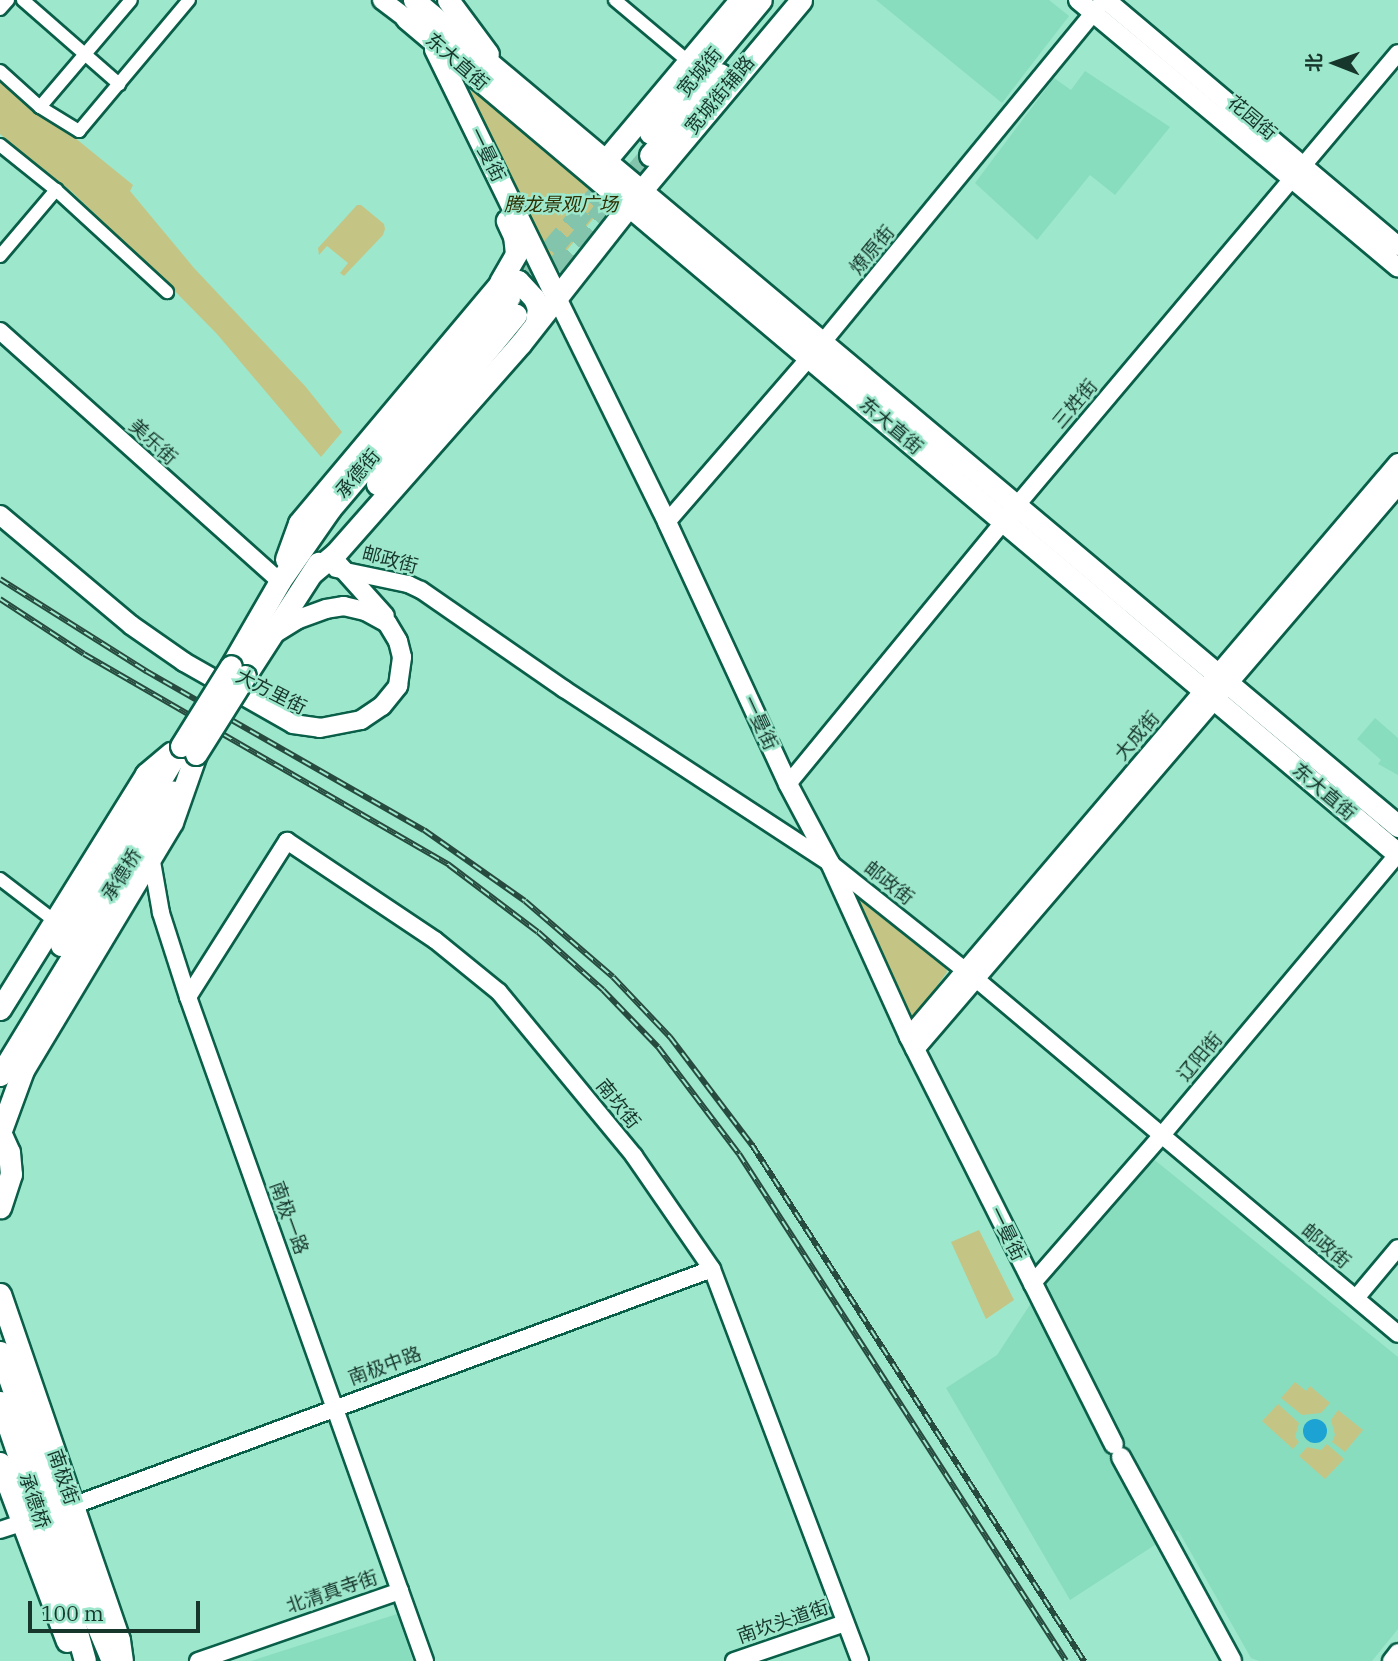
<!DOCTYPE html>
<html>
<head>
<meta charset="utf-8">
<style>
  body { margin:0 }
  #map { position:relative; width:1398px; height:1661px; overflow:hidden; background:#9de7cc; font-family:"IBM Plex Serif","Noto Sans SC",serif }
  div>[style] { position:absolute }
  .built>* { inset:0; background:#89ddbf }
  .green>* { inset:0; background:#c4c584 }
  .water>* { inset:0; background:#1ca3d4 }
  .round { border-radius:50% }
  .trunk-tunnel>* { height:21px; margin-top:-10.5px; transform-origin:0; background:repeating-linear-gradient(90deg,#82c4ac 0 21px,transparent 0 31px) }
  .roads { filter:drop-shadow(2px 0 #0a5f49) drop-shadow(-2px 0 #0a5f49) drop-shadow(0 2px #0a5f49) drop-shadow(0 -2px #0a5f49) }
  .minor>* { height:12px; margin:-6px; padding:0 6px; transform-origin:6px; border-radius:6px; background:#fff }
  .tertiary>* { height:16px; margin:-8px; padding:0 8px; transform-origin:8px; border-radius:8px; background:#fff }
  .secondary>* { height:18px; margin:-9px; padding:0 9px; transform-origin:9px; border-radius:9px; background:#fff }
  .primary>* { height:21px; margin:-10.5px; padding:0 10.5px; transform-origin:10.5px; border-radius:10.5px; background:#fff }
  .trunk>* { height:21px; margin:-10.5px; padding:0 10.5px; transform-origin:10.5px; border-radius:10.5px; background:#fff }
  .rail>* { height:6px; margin-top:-3px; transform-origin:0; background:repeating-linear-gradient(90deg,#9de7cc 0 10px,#264a3e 0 20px); box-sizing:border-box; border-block:2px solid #264a3e }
  .bridges { filter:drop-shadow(2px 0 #0a5f49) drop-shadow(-2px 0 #0a5f49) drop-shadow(0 2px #0a5f49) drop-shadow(0 -2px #0a5f49) }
  .trunk-bridge>* { height:21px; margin:-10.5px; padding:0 10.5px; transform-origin:10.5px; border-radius:10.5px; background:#fff }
  span { translate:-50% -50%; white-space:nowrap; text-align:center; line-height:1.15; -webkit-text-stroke:5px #9de7cc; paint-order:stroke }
  .street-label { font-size:19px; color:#17362c }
  .park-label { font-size:19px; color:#2e2e00; font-style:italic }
  .north { position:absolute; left:1300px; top:28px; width:70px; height:70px; -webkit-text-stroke:5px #9de7cc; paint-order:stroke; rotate:271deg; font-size:19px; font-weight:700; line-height:28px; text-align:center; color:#17362c }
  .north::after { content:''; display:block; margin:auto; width:24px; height:32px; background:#17362c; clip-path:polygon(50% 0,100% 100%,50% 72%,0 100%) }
  .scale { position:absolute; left:28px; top:1601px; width:172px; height:32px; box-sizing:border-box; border:4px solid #17362c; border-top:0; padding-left:9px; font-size:21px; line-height:24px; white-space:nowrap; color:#17362c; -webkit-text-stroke:5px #9de7cc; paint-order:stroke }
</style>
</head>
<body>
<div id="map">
  <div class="built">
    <i style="clip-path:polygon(876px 0,1049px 0,1069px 16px,1002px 103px)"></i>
    <i style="clip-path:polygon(1085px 71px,1170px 127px,1115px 195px,1090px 175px,1037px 240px,975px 183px,1054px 78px,1071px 90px)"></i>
    <i style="clip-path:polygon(1375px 718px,1398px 738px,1398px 775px,1378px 764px,1381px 760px,1357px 739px)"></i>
    <i style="clip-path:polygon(1151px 1157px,1398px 1357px,1398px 1629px,1372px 1661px,1259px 1661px,1251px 1658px,1178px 1530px,1070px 1600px,946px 1388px,997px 1355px,1052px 1271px)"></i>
    <i style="clip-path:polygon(397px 1614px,413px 1661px,251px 1661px)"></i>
  </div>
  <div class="green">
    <i style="clip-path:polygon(0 77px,133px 185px,130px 191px,194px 268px,305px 386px,342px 432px,321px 457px,217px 334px,155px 271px,71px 191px,0 134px)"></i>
    <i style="clip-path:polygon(475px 88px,602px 199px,603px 207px,556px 263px,552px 263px,471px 92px)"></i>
    <i style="clip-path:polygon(357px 205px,361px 205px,384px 224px,385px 229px,383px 235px,344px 276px,340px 273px,348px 263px,327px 246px,319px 255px,318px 248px)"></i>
    <i style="clip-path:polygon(851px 891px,945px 965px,947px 972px,915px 1016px,907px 1014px)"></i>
    <i style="clip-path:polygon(979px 1230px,1014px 1300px,986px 1319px,951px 1242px)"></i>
    <i style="clip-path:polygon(1295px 1382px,1306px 1391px,1310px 1386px,1330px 1403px,1321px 1413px,1302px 1415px,1281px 1398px)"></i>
    <i style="clip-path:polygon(1278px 1404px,1299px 1423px,1295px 1437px,1299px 1442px,1293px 1449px,1262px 1421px)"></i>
    <i style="clip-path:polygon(1338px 1410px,1363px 1430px,1345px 1452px,1332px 1442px,1335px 1435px,1331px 1420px)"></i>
    <i style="clip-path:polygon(1327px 1444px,1344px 1459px,1325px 1479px,1299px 1456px,1307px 1447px,1321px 1450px)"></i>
  </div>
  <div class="water">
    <i class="round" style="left:1303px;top:1419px;width:24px;height:24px"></i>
  </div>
  <div class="trunk-tunnel">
    <i style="left:510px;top:297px;width:163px;rotate:-49.5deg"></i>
    <i style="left:516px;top:315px;width:209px;rotate:-50.1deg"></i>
  </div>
  <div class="roads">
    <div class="minor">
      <i style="left:23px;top:0;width:128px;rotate:41.2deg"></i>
      <i style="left:615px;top:0;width:97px;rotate:40deg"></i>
      <i style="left:0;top:9px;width:12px;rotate:-48deg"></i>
      <i style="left:0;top:71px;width:54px;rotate:42deg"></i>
      <i style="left:40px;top:107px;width:46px;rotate:31.6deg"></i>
      <i style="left:79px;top:131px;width:171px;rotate:-50deg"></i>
      <i style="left:40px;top:107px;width:140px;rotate:-49.6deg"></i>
      <i style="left:0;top:145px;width:72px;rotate:38.8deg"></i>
      <i style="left:56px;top:190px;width:151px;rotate:42.6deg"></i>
      <i style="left:0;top:256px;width:87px;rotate:-49.7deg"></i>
      <i style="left:0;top:879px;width:69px;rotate:37.4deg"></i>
    </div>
    <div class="tertiary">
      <i style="left:0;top:331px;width:375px;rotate:41.8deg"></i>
      <i style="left:667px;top:522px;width:238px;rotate:-49.1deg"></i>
      <i style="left:823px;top:342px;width:438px;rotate:-50.6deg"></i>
      <i style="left:336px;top:569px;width:74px;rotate:11.8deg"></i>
      <i style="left:408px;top:584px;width:14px;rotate:25deg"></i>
      <i style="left:421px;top:590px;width:174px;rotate:34.7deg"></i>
      <i style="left:564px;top:689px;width:318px;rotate:33.2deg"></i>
      <i style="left:830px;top:863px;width:186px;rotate:38.5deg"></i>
      <i style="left:976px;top:979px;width:551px;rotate:40.07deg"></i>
      <i style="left:788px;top:784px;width:361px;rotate:-50.6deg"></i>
      <i style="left:1017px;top:505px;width:591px;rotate:-49.87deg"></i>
      <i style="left:151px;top:856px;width:58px;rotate:80deg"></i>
      <i style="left:161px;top:913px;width:88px;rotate:72.2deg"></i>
      <i style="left:188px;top:997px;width:705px;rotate:70.36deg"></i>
      <i style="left:188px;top:997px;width:185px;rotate:-57.6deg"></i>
      <i style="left:287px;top:841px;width:178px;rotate:33.8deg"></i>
      <i style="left:435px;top:940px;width:82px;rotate:39.1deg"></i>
      <i style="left:499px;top:992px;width:212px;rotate:50.5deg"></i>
      <i style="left:634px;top:1156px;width:137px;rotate:55.4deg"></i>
      <i style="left:712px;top:1269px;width:419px;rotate:69.3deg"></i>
      <i style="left:1032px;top:1284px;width:198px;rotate:-48.9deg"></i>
      <i style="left:1162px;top:1135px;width:367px;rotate:-50deg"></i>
      <i style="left:1356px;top:1298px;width:65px;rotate:-50deg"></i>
      <i style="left:72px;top:1506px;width:682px;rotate:-20.32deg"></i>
      <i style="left:0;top:1530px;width:22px;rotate:-18deg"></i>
      <i style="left:198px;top:1661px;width:214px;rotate:-19.1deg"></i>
      <i style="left:734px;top:1661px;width:117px;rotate:-18.9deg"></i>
      <i style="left:1391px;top:1661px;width:11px;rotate:-52deg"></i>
    </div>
    <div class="secondary">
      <i style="left:382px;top:0;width:30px;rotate:37deg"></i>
      <i style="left:1078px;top:0;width:417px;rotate:39.9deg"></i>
      <i style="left:1106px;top:0;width:382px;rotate:40.1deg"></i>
      <i style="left:556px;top:296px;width:252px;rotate:63.8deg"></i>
      <i style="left:667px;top:522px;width:289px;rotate:65.2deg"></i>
      <i style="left:788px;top:784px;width:89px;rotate:62deg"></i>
      <i style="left:830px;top:863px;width:191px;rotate:65.6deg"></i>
      <i style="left:909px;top:1037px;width:456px;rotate:63.3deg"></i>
      <i style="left:0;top:515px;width:171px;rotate:40deg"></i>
      <i style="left:131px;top:625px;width:65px;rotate:34.9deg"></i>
      <i style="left:184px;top:662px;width:125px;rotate:29.6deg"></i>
      <i style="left:293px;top:724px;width:27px;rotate:8deg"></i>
      <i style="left:320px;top:728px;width:42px;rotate:-11deg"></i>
      <i style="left:361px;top:720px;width:25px;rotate:-34deg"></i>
      <i style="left:382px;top:706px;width:26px;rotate:-51deg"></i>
      <i style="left:398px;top:686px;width:29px;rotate:-82deg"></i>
      <i style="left:402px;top:657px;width:16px;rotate:-104deg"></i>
      <i style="left:398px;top:641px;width:21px;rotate:-121deg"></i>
      <i style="left:387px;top:623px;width:25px;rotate:-151deg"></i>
      <i style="left:365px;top:611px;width:22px;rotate:-167deg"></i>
      <i style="left:344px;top:606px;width:18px;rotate:171deg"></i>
      <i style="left:326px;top:609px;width:30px;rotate:160deg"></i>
      <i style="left:298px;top:619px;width:28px;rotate:148deg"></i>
      <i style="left:332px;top:557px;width:79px;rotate:48.1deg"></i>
      <i style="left:909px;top:1037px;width:754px;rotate:-49.57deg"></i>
      <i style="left:915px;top:1049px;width:743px;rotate:-49.42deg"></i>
      <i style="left:1121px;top:1457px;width:232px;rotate:61.4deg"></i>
    </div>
    <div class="primary">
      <i style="left:414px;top:0;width:1285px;rotate:40.01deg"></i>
      <i style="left:448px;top:0;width:67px;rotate:53.5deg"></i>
      <i style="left:406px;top:18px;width:1297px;rotate:40.12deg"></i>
      <i style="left:435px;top:49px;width:275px;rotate:63.9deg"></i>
      <i style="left:500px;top:282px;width:32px;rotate:-60deg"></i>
      <i style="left:516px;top:254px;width:18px;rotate:-96deg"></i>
      <i style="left:514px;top:236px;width:17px;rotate:-115deg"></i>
    </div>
    <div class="trunk">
      <i style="left:650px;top:133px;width:173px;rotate:-50.2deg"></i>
      <i style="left:650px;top:155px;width:107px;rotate:-49.2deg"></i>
      <i style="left:605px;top:161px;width:210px;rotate:-50deg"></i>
      <i style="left:641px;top:191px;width:249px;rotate:-50deg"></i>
      <i style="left:377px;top:484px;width:219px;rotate:-50.6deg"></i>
      <i style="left:286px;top:559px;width:38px;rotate:-70deg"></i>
      <i style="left:299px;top:523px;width:319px;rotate:-50deg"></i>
      <i style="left:504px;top:279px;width:14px;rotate:8deg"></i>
      <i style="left:518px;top:281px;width:23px;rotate:47deg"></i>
      <i style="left:534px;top:298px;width:11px;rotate:68deg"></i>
      <i style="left:538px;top:308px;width:14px;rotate:98deg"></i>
      <i style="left:312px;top:573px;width:30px;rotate:-40deg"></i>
      <i style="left:335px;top:554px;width:281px;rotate:-48.6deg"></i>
      <i style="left:521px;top:343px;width:173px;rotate:-51.8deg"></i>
      <i style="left:231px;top:666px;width:98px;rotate:-60deg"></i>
      <i style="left:280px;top:581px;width:88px;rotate:-55.2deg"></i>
      <i style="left:330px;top:509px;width:277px;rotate:-49.7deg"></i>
      <i style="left:245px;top:676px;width:135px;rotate:-57.1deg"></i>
      <i style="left:61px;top:945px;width:232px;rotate:-58.9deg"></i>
      <i style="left:0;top:1009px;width:277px;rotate:-58.1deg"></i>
      <i style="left:146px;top:774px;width:33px;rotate:-40deg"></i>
      <i style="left:0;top:1075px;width:332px;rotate:-58.6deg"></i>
      <i style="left:0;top:1132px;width:22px;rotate:66deg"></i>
      <i style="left:9px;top:1152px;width:22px;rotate:85deg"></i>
      <i style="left:11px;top:1174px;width:35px;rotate:108deg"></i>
      <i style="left:0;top:1133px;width:67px;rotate:-69.9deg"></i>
      <i style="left:23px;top:1070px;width:289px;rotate:-59deg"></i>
      <i style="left:172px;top:822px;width:72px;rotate:-70.6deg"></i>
      <i style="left:0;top:1294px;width:366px;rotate:71deg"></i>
      <i style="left:119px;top:1640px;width:21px;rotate:82deg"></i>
      <i style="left:0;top:1352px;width:262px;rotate:70.8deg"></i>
      <i style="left:86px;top:1599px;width:67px;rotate:67.2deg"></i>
      <i style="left:0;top:1402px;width:209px;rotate:71deg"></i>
      <i style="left:68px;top:1600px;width:63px;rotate:74.4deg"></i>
      <i style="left:0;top:1463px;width:190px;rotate:69.4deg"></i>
    </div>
  </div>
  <div class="rail">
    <i style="left:0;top:579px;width:173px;rotate:32.2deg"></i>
    <i style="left:146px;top:671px;width:320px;rotate:29.8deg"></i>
    <i style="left:424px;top:830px;width:123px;rotate:35.1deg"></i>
    <i style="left:525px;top:901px;width:116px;rotate:40.8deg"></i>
    <i style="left:613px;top:977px;width:83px;rotate:46.5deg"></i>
    <i style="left:670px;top:1037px;width:136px;rotate:52.8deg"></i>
    <i style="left:752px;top:1145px;width:614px;rotate:57.24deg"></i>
    <i style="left:0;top:599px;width:100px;rotate:33.2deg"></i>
    <i style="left:84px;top:654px;width:422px;rotate:30deg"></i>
    <i style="left:449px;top:865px;width:111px;rotate:37deg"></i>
    <i style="left:538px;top:932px;width:87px;rotate:41.7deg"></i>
    <i style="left:603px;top:990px;width:79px;rotate:46deg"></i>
    <i style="left:658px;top:1047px;width:134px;rotate:52.9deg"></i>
    <i style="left:739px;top:1154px;width:603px;rotate:57.18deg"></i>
  </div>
  <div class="bridges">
    <div class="trunk-bridge">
      <i style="left:181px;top:746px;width:94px;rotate:-58deg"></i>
      <i style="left:196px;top:754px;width:92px;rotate:-57.9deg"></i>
    </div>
  </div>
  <div class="street-label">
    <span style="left:457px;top:62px;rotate:41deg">东大直街</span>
    <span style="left:700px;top:72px;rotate:-50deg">宽城街</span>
    <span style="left:720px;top:95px;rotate:-50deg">宽城街辅路</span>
    <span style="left:1252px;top:118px;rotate:40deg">花园街</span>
    <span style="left:487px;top:155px;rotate:64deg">一曼街</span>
    <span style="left:872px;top:250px;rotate:-50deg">燎原街</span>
    <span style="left:1075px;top:404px;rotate:-50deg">三姓街</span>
    <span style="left:891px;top:426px;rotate:40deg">东大直街</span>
    <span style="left:153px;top:442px;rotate:42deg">美乐街</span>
    <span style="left:358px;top:474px;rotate:-50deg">承德街</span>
    <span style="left:390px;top:560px;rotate:15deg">邮政街</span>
    <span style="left:271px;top:692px;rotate:27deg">大方里街</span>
    <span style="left:760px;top:723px;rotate:65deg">一曼街</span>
    <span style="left:1137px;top:736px;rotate:-50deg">大成街</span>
    <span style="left:1324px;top:792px;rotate:40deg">东大直街</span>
    <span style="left:122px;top:875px;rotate:-58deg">承德桥</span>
    <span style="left:889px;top:883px;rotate:38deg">邮政街</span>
    <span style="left:1200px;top:1057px;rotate:-50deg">辽阳街</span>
    <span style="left:618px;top:1104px;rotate:51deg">南坎街</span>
    <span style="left:289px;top:1218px;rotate:70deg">南极一路</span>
    <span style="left:1007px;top:1234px;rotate:64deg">一曼街</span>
    <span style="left:1326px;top:1246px;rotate:40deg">邮政街</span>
    <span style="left:385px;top:1366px;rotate:-20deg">南极中路</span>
    <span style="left:63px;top:1477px;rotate:71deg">南极街</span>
    <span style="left:34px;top:1501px;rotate:71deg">承德桥</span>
    <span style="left:332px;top:1592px;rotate:-19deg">北清真寺街</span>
    <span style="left:783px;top:1622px;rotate:-19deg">南坎头道街</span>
  </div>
  <div class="park-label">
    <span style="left:561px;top:205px">腾龙景观广场</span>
  </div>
  <div class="north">北</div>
  <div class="scale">100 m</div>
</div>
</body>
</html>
